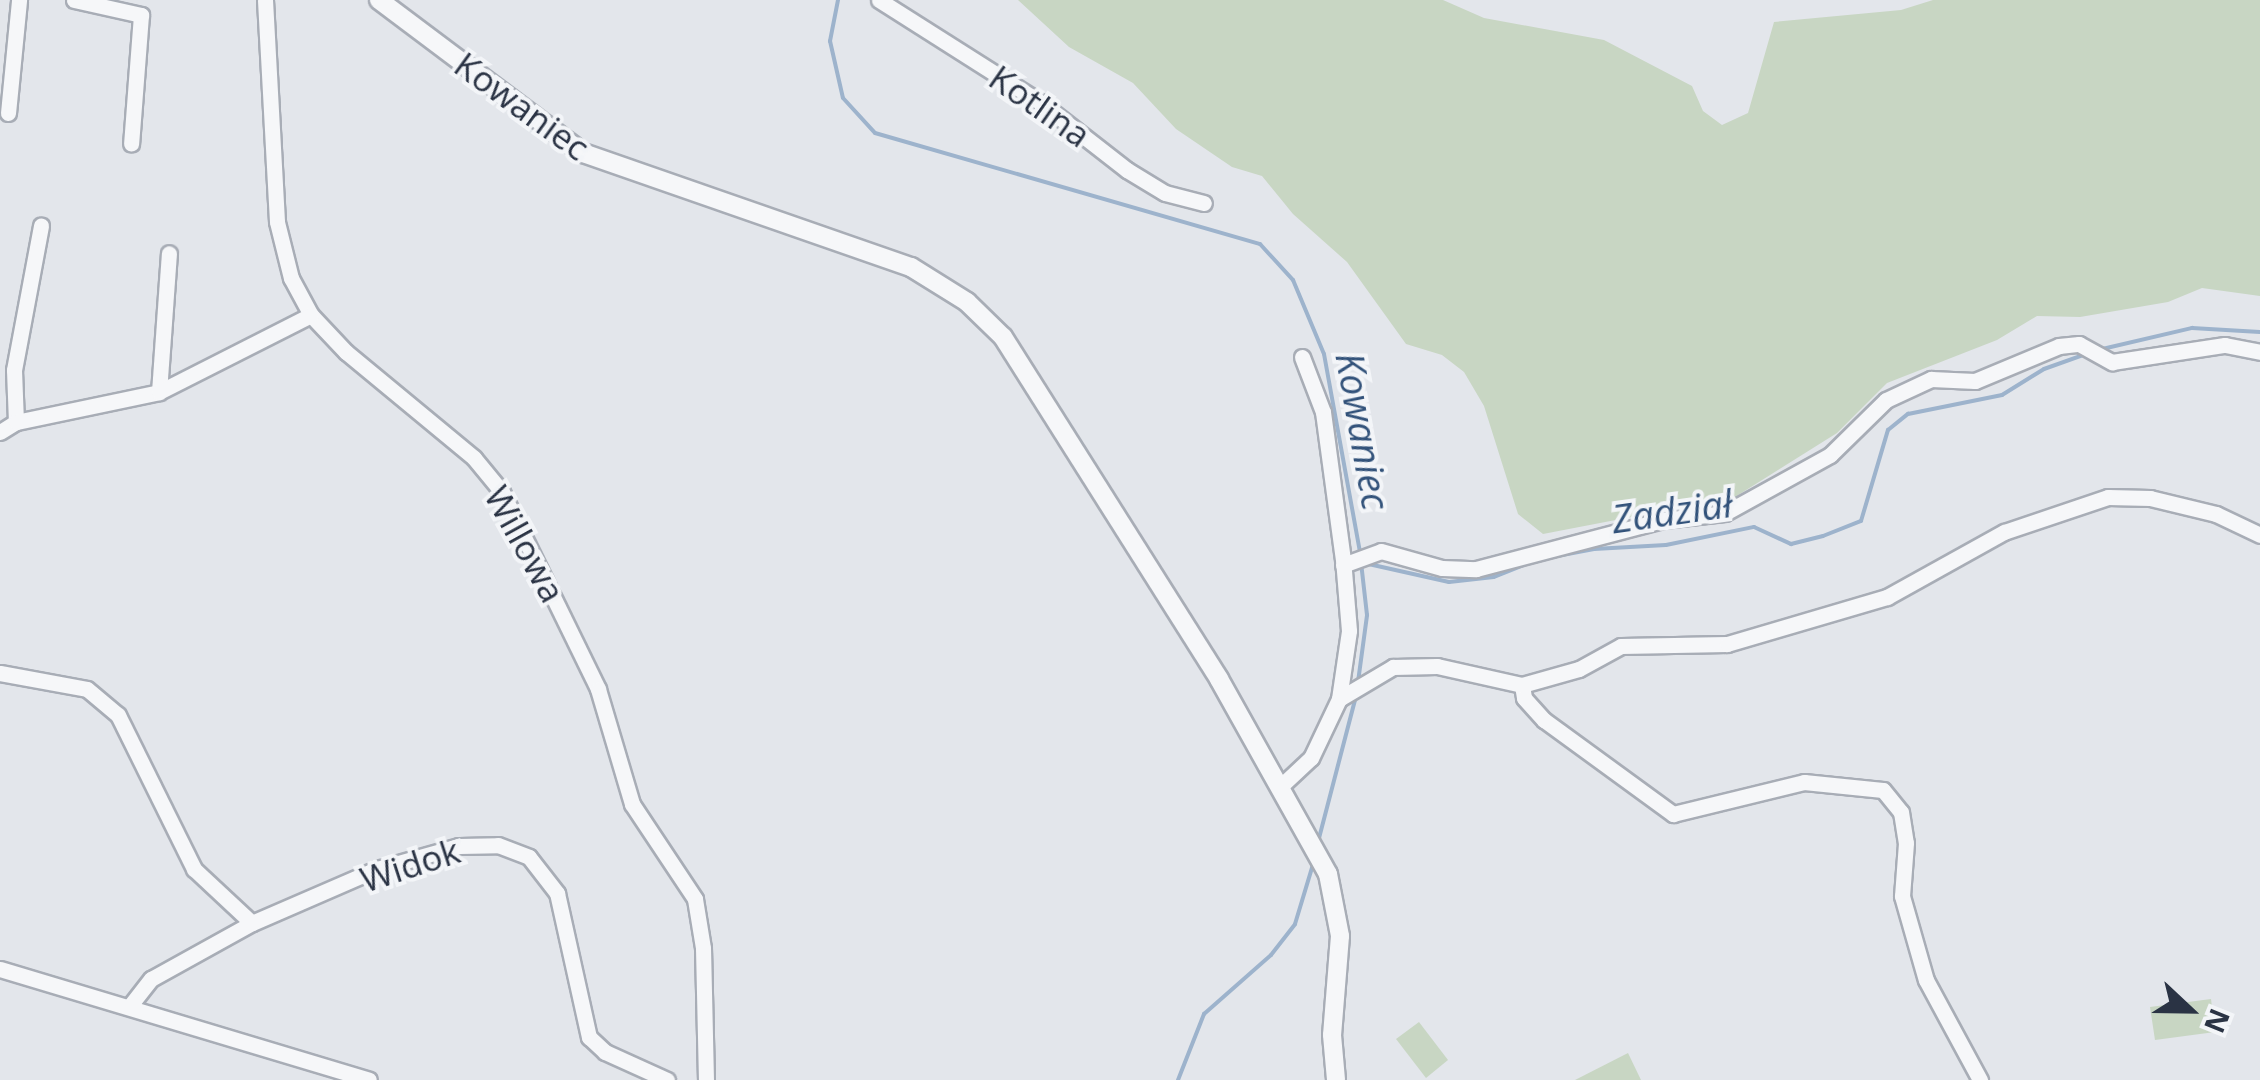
<!DOCTYPE html>
<html>
<head>
<meta charset="utf-8">
<style>
  body { margin:0 }
  #map { position:relative; width:2260px; height:1080px; overflow:hidden; background:#e3e6eb; font-family:"Open Sans",sans-serif }
  div>[style] { position:absolute }
  .green>* { inset:0; background:#c8d6c3 }
  .stream>* { height:4px; margin:-2px; padding:0 2px; transform-origin:2px; border-radius:2px; background:#9db3cc }
  .roads { filter:drop-shadow(2px 0 #a8adb6) drop-shadow(-2px 0 #a8adb6) drop-shadow(0 2px #a8adb6) drop-shadow(0 -2px #a8adb6) }
  .minor>* { height:15px; margin:-7.5px; padding:0 7.5px; transform-origin:7.5px; border-radius:7.5px; background:#f6f7f9 }
  .tertiary>* { height:18px; margin:-9px; padding:0 9px; transform-origin:9px; border-radius:9px; background:#f6f7f9 }
  span { translate:-50% -50%; white-space:nowrap; text-align:center; line-height:1.15; -webkit-text-stroke:8px #f3f5f8; paint-order:stroke }
  .street-label { font-size:35px; color:#2a3344 }
  .water-label { font-size:38px; color:#32527a; font-style:italic }
  .north { position:absolute; left:2140px; top:960px; width:100px; height:100px; -webkit-text-stroke:8px #f3f5f8; paint-order:stroke; rotate:112deg; font-size:28px; font-weight:700; line-height:40px; text-align:center; color:#2a3344 }
  .north::after { content:''; display:block; margin:auto; width:35px; height:45px; background:#2a3344; clip-path:polygon(50% 0,100% 100%,50% 72%,0 100%) }
</style>
</head>
<body>
<div id="map">
  <div class="green">
    <i style="clip-path:polygon(1018px 0,1443px 0,1484px 18px,1604px 40px,1692px 86px,1703px 111px,1722px 125px,1748px 113px,1774px 22px,1901px 10px,1933px 0,2260px 0,2260px 296px,2202px 288px,2168px 302px,2080px 317px,2037px 316px,1997px 340px,1887px 383px,1837px 433px,1735px 497px,1543px 534px,1518px 514px,1484px 406px,1464px 372px,1442px 355px,1406px 344px,1347px 262px,1293px 214px,1262px 176px,1232px 167px,1176px 129px,1133px 83px,1069px 47px)"></i>
    <i style="clip-path:polygon(2211px 999px,2215px 1032px,2155px 1040px,2150px 1007px)"></i>
    <i style="clip-path:polygon(1419px 1022px,1448px 1060px,1426px 1078px,1396px 1039px)"></i>
    <i style="clip-path:polygon(1628px 1053px,1641px 1080px,1575px 1080px)"></i>
  </div>
  <div class="stream">
    <i style="left:838px;top:0;width:42px;rotate:101deg"></i>
    <i style="left:830px;top:41px;width:58px;rotate:77.2deg"></i>
    <i style="left:843px;top:98px;width:47px;rotate:47.6deg"></i>
    <i style="left:875px;top:133px;width:401px;rotate:16.1deg"></i>
    <i style="left:1260px;top:244px;width:49px;rotate:47.5deg"></i>
    <i style="left:1293px;top:280px;width:80px;rotate:67.3deg"></i>
    <i style="left:1324px;top:354px;width:202px;rotate:79.7deg"></i>
    <i style="left:2098px;top:350px;width:97px;rotate:-13.2deg"></i>
    <i style="left:2192px;top:328px;width:68px;rotate:3.4deg"></i>
    <i style="left:1364px;top:563px;width:87px;rotate:12.6deg"></i>
    <i style="left:1449px;top:582px;width:45px;rotate:-6.3deg"></i>
    <i style="left:1494px;top:577px;width:45px;rotate:-22deg"></i>
    <i style="left:1536px;top:560px;width:59px;rotate:-10.7deg"></i>
    <i style="left:1594px;top:549px;width:72px;rotate:-3.2deg"></i>
    <i style="left:1666px;top:545px;width:90px;rotate:-11.6deg"></i>
    <i style="left:1754px;top:527px;width:41px;rotate:24.7deg"></i>
    <i style="left:1791px;top:544px;width:33px;rotate:-14deg"></i>
    <i style="left:1823px;top:536px;width:41px;rotate:-21.5deg"></i>
    <i style="left:1861px;top:521px;width:95px;rotate:-73.5deg"></i>
    <i style="left:1888px;top:430px;width:26px;rotate:-39deg"></i>
    <i style="left:1908px;top:414px;width:96px;rotate:-11.4deg"></i>
    <i style="left:2002px;top:395px;width:49px;rotate:-31.8deg"></i>
    <i style="left:2044px;top:369px;width:48px;rotate:-19.6deg"></i>
    <i style="left:1358px;top:682px;width:68px;rotate:-82.3deg"></i>
    <i style="left:1367px;top:615px;width:53px;rotate:-96.5deg"></i>
    <i style="left:1318px;top:842px;width:151px;rotate:-75.4deg"></i>
    <i style="left:1178px;top:1080px;width:71px;rotate:-68.5deg"></i>
    <i style="left:1204px;top:1014px;width:89px;rotate:-41.4deg"></i>
    <i style="left:1271px;top:955px;width:39px;rotate:-52deg"></i>
    <i style="left:1295px;top:924px;width:66px;rotate:-73.2deg"></i>
  </div>
  <div class="roads">
    <div class="minor">
      <i style="left:74px;top:0;width:69px;rotate:12.6deg"></i>
      <i style="left:141px;top:15px;width:129px;rotate:94.4deg"></i>
      <i style="left:265px;top:0;width:222px;rotate:86.9deg"></i>
      <i style="left:277px;top:222px;width:58px;rotate:76deg"></i>
      <i style="left:291px;top:278px;width:42px;rotate:61.6deg"></i>
      <i style="left:311px;top:315px;width:51px;rotate:46.6deg"></i>
      <i style="left:346px;top:352px;width:166px;rotate:39.6deg"></i>
      <i style="left:474px;top:458px;width:44px;rotate:50.5deg"></i>
      <i style="left:502px;top:492px;width:219px;rotate:64deg"></i>
      <i style="left:598px;top:689px;width:120px;rotate:73.5deg"></i>
      <i style="left:632px;top:804px;width:114px;rotate:56.4deg"></i>
      <i style="left:695px;top:899px;width:50px;rotate:80.7deg"></i>
      <i style="left:703px;top:948px;width:132px;rotate:88.7deg"></i>
      <i style="left:879px;top:0;width:192px;rotate:32.4deg"></i>
      <i style="left:1041px;top:103px;width:109px;rotate:37.9deg"></i>
      <i style="left:1127px;top:170px;width:44px;rotate:31.2deg"></i>
      <i style="left:1165px;top:193px;width:40px;rotate:14.4deg"></i>
      <i style="left:8px;top:113px;width:114px;rotate:-84.4deg"></i>
      <i style="left:1302px;top:357px;width:59px;rotate:69.1deg"></i>
      <i style="left:1323px;top:412px;width:148px;rotate:82.3deg"></i>
      <i style="left:1343px;top:559px;width:72px;rotate:85.2deg"></i>
      <i style="left:1349px;top:631px;width:69px;rotate:98.4deg"></i>
      <i style="left:159px;top:392px;width:139px;rotate:-85.9deg"></i>
      <i style="left:16px;top:422px;width:52px;rotate:-92.2deg"></i>
      <i style="left:14px;top:370px;width:147px;rotate:-79.4deg"></i>
      <i style="left:0;top:432px;width:19px;rotate:-32deg"></i>
      <i style="left:16px;top:422px;width:146px;rotate:-11.8deg"></i>
      <i style="left:159px;top:392px;width:170px;rotate:-26.9deg"></i>
      <i style="left:1343px;top:565px;width:40px;rotate:-20.2deg"></i>
      <i style="left:1381px;top:551px;width:63px;rotate:15.6deg"></i>
      <i style="left:1442px;top:568px;width:34px;rotate:2deg"></i>
      <i style="left:1476px;top:569px;width:193px;rotate:-14.7deg"></i>
      <i style="left:1663px;top:520px;width:62px;rotate:-6.4deg"></i>
      <i style="left:1725px;top:513px;width:120px;rotate:-28.9deg"></i>
      <i style="left:1830px;top:455px;width:78px;rotate:-44.5deg"></i>
      <i style="left:1886px;top:400px;width:50px;rotate:-25deg"></i>
      <i style="left:1931px;top:379px;width:44px;rotate:2.6deg"></i>
      <i style="left:1975px;top:381px;width:91px;rotate:-22.6deg"></i>
      <i style="left:2059px;top:346px;width:20px;rotate:-6deg"></i>
      <i style="left:2079px;top:344px;width:38px;rotate:29deg"></i>
      <i style="left:2112px;top:362px;width:114px;rotate:-8.6deg"></i>
      <i style="left:2225px;top:345px;width:36px;rotate:11deg"></i>
      <i style="left:0;top:673px;width:88px;rotate:10.4deg"></i>
      <i style="left:87px;top:689px;width:40px;rotate:40deg"></i>
      <i style="left:118px;top:715px;width:172px;rotate:63.7deg"></i>
      <i style="left:194px;top:869px;width:79px;rotate:43deg"></i>
      <i style="left:1522px;top:685px;width:13px;rotate:81deg"></i>
      <i style="left:1524px;top:698px;width:30px;rotate:48deg"></i>
      <i style="left:1544px;top:720px;width:160px;rotate:36.1deg"></i>
      <i style="left:1673px;top:814px;width:135px;rotate:-13.7deg"></i>
      <i style="left:1804px;top:782px;width:79px;rotate:5.8deg"></i>
      <i style="left:1883px;top:790px;width:28px;rotate:51deg"></i>
      <i style="left:1901px;top:812px;width:31px;rotate:81deg"></i>
      <i style="left:1906px;top:843px;width:53px;rotate:94.3deg"></i>
      <i style="left:1902px;top:896px;width:87px;rotate:74.1deg"></i>
      <i style="left:1926px;top:980px;width:114px;rotate:61.6deg"></i>
      <i style="left:1283px;top:784px;width:38px;rotate:-43deg"></i>
      <i style="left:1311px;top:758px;width:65px;rotate:-64.6deg"></i>
      <i style="left:1339px;top:699px;width:63px;rotate:-30.7deg"></i>
      <i style="left:1393px;top:667px;width:44px;rotate:-1.3deg"></i>
      <i style="left:1437px;top:666px;width:87px;rotate:12.6deg"></i>
      <i style="left:1522px;top:685px;width:59px;rotate:-15.7deg"></i>
      <i style="left:1579px;top:669px;width:48px;rotate:-28.7deg"></i>
      <i style="left:1621px;top:646px;width:106px;rotate:-1.1deg"></i>
      <i style="left:1727px;top:644px;width:167px;rotate:-16.4deg"></i>
      <i style="left:1887px;top:597px;width:134px;rotate:-29.1deg"></i>
      <i style="left:2004px;top:532px;width:110px;rotate:-18.6deg"></i>
      <i style="left:2108px;top:497px;width:42px;rotate:1.4deg"></i>
      <i style="left:2150px;top:498px;width:68px;rotate:13.6deg"></i>
      <i style="left:2216px;top:514px;width:49px;rotate:25.5deg"></i>
      <i style="left:0;top:969px;width:385px;rotate:16.7deg"></i>
      <i style="left:129px;top:1007px;width:36px;rotate:-52deg"></i>
      <i style="left:151px;top:979px;width:115px;rotate:-29deg"></i>
      <i style="left:252px;top:923px;width:136px;rotate:-23.4deg"></i>
      <i style="left:377px;top:869px;width:85px;rotate:-15.7deg"></i>
      <i style="left:459px;top:846px;width:39px;rotate:-1deg"></i>
      <i style="left:498px;top:845px;width:33px;rotate:21deg"></i>
      <i style="left:529px;top:857px;width:46px;rotate:52.1deg"></i>
      <i style="left:557px;top:893px;width:148px;rotate:77.5deg"></i>
      <i style="left:589px;top:1037px;width:22px;rotate:43deg"></i>
      <i style="left:605px;top:1052px;width:68px;rotate:24.3deg"></i>
    </div>
    <div class="tertiary">
      <i style="left:379px;top:0;width:255px;rotate:36.9deg"></i>
      <i style="left:583px;top:153px;width:347px;rotate:19.2deg"></i>
      <i style="left:911px;top:267px;width:66px;rotate:32deg"></i>
      <i style="left:967px;top:302px;width:50px;rotate:44.2deg"></i>
      <i style="left:1003px;top:337px;width:404px;rotate:57.7deg"></i>
      <i style="left:1219px;top:679px;width:223px;rotate:60.8deg"></i>
      <i style="left:1328px;top:874px;width:63px;rotate:79deg"></i>
      <i style="left:1340px;top:936px;width:99px;rotate:94.6deg"></i>
      <i style="left:1332px;top:1035px;width:45px;rotate:84.9deg"></i>
    </div>
  </div>
  <div class="street-label">
    <span style="left:522px;top:106px;rotate:36deg">Kowaniec</span>
    <span style="left:1040px;top:106px;rotate:35deg">Kotlina</span>
    <span style="left:525px;top:544px;rotate:61deg">Willowa</span>
    <span style="left:410px;top:865px;rotate:-18deg">Widok</span>
  </div>
  <div class="water-label">
    <span style="left:1363px;top:431px;rotate:80deg">Kowaniec</span>
    <span style="left:1672px;top:511px;rotate:-8deg">Zadział</span>
  </div>
  <div class="north">N</div>
</div>
</body>
</html>
